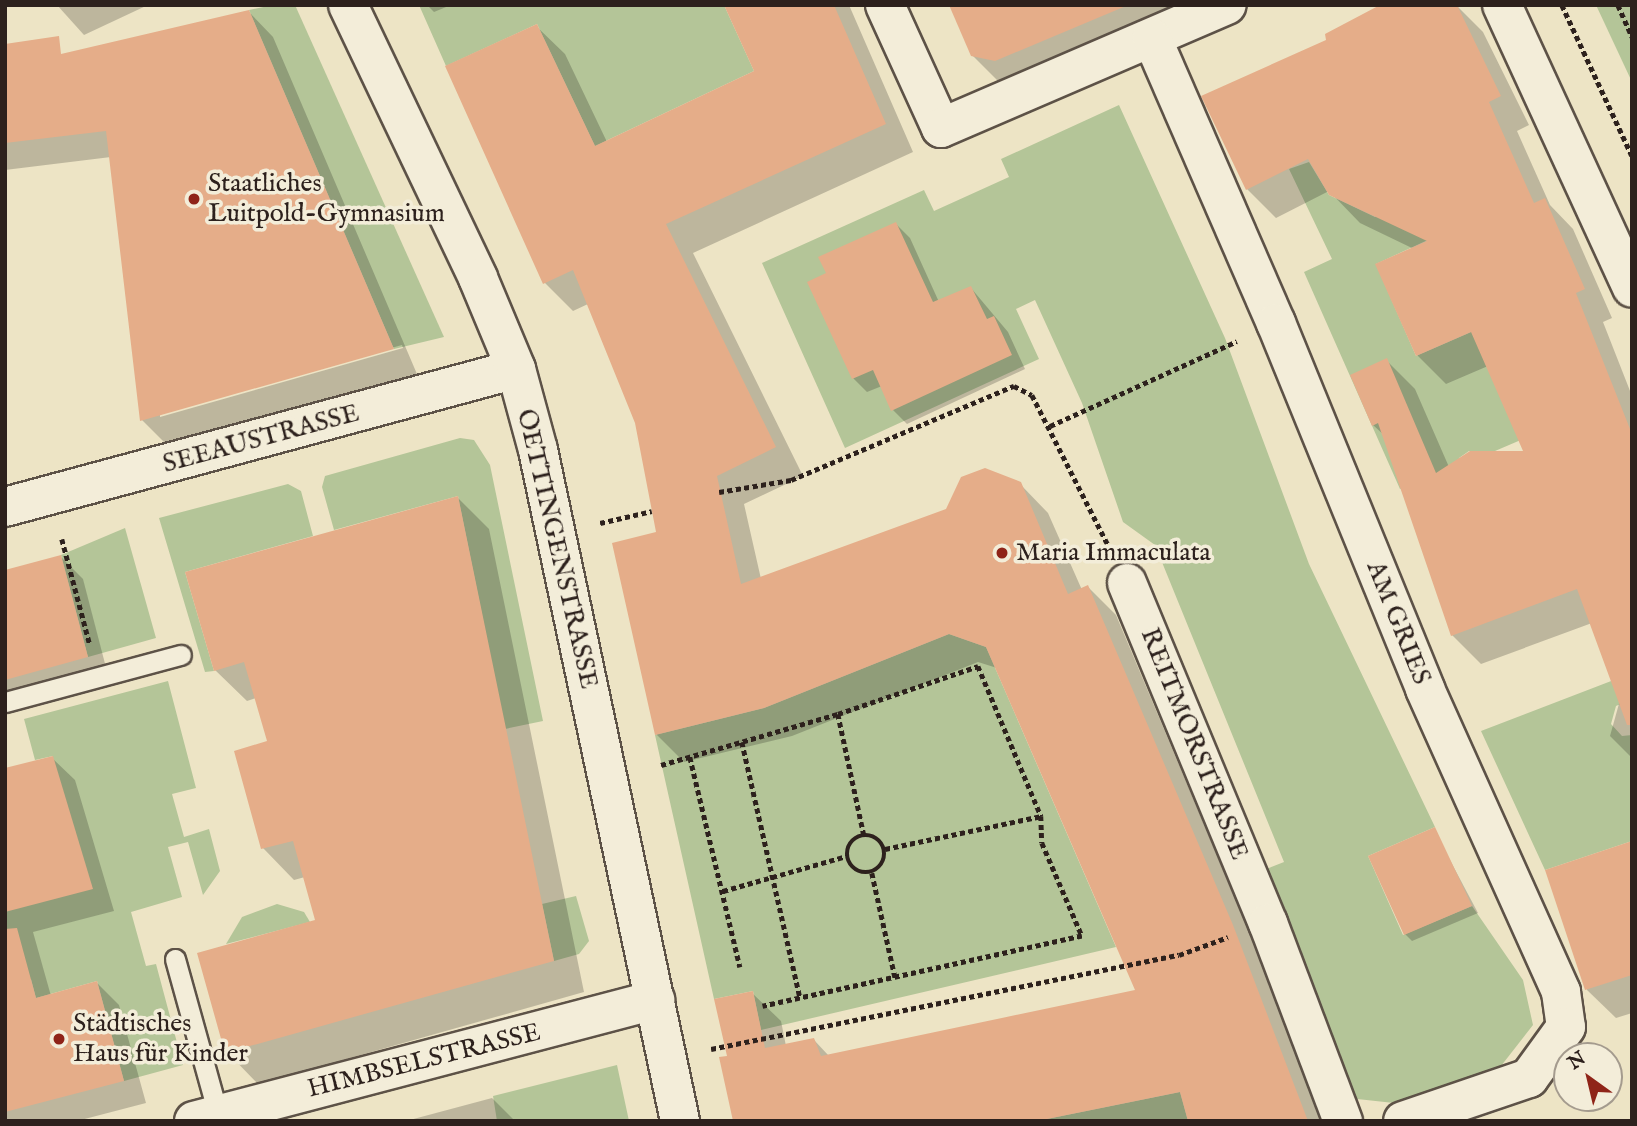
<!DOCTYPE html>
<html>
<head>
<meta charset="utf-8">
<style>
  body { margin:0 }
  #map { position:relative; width:1637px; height:1126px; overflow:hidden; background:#ede4c5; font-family:"IM FELL English",serif }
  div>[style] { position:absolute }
  .green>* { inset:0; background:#b4c598 }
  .shadow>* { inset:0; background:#0003 }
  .building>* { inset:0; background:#e5ad89 }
  .path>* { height:4.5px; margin-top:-2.25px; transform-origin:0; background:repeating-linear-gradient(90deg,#2d211d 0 5px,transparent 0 8.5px) }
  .path>.ring { margin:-2.25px; padding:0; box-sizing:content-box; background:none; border:4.5px solid #2d211d; border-radius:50% }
  .roads { filter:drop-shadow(2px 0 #5d5247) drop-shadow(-2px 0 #5d5247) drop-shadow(0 2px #5d5247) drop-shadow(0 -2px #5d5247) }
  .lane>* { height:19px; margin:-9.5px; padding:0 9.5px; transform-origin:9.5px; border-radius:9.5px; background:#f3edd9 }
  .street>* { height:38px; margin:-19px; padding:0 19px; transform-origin:19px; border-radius:19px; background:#f3edd9 }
  .secondary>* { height:38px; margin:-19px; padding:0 19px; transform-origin:19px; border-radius:19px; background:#f3edd9 }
  .dots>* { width:19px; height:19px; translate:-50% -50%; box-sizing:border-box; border:4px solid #f3edd9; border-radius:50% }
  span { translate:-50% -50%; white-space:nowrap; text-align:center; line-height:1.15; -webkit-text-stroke:7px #f3edd9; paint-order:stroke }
  .poi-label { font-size:26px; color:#2d211d }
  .left { translate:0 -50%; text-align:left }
  .street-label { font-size:26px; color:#2d211d }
  .frame { position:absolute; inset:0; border:7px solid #2d211d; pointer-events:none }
  .north { position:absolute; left:1553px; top:1042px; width:70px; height:70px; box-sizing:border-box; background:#f3edd9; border:2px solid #a49b8e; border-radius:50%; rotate:326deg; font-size:19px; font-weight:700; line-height:28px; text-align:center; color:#2d211d }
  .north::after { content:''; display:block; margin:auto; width:24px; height:32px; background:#8f2418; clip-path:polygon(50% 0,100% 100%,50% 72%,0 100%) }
</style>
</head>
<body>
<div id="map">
  <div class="green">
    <i style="clip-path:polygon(273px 5px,295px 5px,444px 337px,394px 349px,249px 10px)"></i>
    <i style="clip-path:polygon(419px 5px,724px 5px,754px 71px,595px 146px,537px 24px,446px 66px)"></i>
    <i style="clip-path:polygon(1596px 5px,1632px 5px,1632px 82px)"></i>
    <i style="clip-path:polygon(1119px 105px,1225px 338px,1309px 564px,1435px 827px,1368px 856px,1403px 935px,1472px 906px,1523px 980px,1533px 1025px,1501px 1066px,1394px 1103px,1348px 1098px,1264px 870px,1284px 862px,1155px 545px,1123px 522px,1082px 403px,1035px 300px,1016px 309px,1039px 359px,845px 448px,762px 263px,924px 190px,934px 211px,1009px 177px,1001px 159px)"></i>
    <i style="clip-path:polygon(1309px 162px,1329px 195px,1375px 217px,1428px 189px,1430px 239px,1376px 264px,1416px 356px,1494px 322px,1528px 437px,1488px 454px,1469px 451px,1459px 458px,1458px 467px,1400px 489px,1304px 272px,1332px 259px,1289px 169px)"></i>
    <i style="clip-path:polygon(460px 438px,474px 440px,490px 465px,543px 721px,505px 729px,458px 496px,334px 530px,322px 487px,325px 476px)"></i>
    <i style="clip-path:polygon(288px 484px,301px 491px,313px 536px,185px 572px,214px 671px,205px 672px,159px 518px)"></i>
    <i style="clip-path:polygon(125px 528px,156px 638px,88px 657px,61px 555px)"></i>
    <i style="clip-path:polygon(949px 634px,986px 647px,1116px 947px,761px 1030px,753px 991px,714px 999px,655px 735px,764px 708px)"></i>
    <i style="clip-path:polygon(1619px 678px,1627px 701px,1616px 706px,1611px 724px,1622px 736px,1632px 735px,1632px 841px,1545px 870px,1481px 731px)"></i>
    <i style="clip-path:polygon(168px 681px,196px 788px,172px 794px,184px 837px,209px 829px,220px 871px,203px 895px,188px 842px,168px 847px,182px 897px,131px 912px,146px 966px,156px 964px,183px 1065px,124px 1081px,97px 981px,36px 998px,31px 979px,5px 986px,5px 912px,53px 756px,35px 760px,24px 719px)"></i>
    <i style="clip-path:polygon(576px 896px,589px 941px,579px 954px,554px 961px,542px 904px)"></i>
    <i style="clip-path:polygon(277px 904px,304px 912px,310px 922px,226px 944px,242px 917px)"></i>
    <i style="clip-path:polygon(617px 1065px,629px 1121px,497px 1121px,493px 1096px)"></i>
    <i style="clip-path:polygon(1180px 1092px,1188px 1121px,1037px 1121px)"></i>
  </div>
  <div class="shadow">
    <i style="clip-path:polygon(57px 5px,148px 5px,84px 35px)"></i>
    <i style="clip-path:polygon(427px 5px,451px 5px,434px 12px)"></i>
    <i style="clip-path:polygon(726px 5px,849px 5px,913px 152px,693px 253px,803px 476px,744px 504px,761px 579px,1020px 484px,1048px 513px,1082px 590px,1088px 587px,1116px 615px,1292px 1034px,1323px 1121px,735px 1121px,729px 1057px,752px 993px,781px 1021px,786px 1046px,814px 1040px,829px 1056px,1137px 992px,997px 668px,978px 662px,792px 736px,684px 762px,656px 734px,658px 534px,637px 423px,588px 304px,573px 311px,545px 283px,448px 67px,536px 26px,565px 54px,607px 142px,756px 72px)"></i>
    <i style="clip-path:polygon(950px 5px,1194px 5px,1022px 86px,998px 81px,972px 55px)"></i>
    <i style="clip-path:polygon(1456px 5px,1483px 32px,1529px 125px,1517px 131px,1550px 205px,1573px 229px,1612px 318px,1603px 322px,1632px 396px,1632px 758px,1610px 736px,1620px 700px,1592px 623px,1481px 664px,1452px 635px,1385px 436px,1373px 425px,1387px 361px,1415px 389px,1449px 467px,1526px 453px,1488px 366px,1446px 384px,1417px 355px,1414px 249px,1360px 223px,1329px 191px,1276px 218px,1247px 189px)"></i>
    <i style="clip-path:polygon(evenodd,249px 12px,273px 37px,417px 374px,166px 444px,142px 420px,111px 157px,5px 170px,5px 69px,249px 12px,402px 345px,403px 348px,160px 417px,160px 413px,402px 345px)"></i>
    <i style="clip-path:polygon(896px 224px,910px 238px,939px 302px,971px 288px,1008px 332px,1025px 369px,907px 424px,893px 410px,882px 386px,867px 392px,853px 378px,828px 274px)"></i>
    <i style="clip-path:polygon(458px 498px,489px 529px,584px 992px,258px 1084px,227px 1052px,317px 922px,305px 877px,294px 880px,263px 848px,269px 742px,256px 698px,247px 701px,215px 670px)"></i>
    <i style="clip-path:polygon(61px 557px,83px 579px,109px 679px,5px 707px,5px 572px)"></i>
    <i style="clip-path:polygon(52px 758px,75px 780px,114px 911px,33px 932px,51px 996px,97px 983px,119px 1005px,146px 1103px,77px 1121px,5px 1121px,5px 770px)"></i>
    <i style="clip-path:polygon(1434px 830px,1478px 913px,1412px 941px,1405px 934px)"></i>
    <i style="clip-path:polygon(1632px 843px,1632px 1013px,1616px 1018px,1587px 990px,1548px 871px)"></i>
    <i style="clip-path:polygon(492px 1098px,515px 1121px,406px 1121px)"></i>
  </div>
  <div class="building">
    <i style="clip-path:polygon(724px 5px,834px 5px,886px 124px,666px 224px,776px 447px,717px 476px,741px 584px,946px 509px,961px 477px,985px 468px,1021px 482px,1068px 594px,1088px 585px,1233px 925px,1308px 1121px,1188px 1121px,1180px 1092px,1037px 1121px,733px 1121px,719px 1057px,727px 1056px,714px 999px,753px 991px,765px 1048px,814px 1038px,821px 1056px,1135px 990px,986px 647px,949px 634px,764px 708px,655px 735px,612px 543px,656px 532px,635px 423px,573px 270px,543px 284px,445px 66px,537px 24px,595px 146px,754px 71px)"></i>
    <i style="clip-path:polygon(949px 5px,1126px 5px,1126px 6px,995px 61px,971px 56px)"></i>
    <i style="clip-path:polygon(1380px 5px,1457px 5px,1501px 96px,1489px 102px,1534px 203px,1545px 198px,1585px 289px,1576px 293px,1632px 434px,1632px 725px,1627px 725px,1577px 589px,1451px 636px,1378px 423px,1372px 426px,1350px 375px,1387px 358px,1436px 473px,1470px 451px,1523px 451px,1471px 332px,1416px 356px,1375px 264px,1427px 241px,1329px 195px,1308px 159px,1246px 190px,1201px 96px,1326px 40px,1325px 34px)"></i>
    <i style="clip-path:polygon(249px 10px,394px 349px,140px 421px,106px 131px,5px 143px,5px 44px,59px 36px,61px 54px)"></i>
    <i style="clip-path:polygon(896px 222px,933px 302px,971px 286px,987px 319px,994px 316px,1012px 355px,891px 411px,873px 370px,852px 379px,807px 282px,826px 273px,818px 257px)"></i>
    <i style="clip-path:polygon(458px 496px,554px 961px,225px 1053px,197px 953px,315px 920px,293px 841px,261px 849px,234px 751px,267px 741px,244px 662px,214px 671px,185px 572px)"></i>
    <i style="clip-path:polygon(61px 555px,88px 657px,5px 680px,5px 570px)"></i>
    <i style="clip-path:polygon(53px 756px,93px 889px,5px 912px,5px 768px)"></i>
    <i style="clip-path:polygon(1435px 827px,1472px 906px,1404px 935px,1368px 856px)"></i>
    <i style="clip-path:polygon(1632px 841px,1632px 975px,1585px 990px,1545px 870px)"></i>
    <i style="clip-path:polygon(17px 928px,36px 998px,97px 981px,124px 1081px,5px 1112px,5px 929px)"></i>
  </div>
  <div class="path">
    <i style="left:1562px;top:5px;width:166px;rotate:65.1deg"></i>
    <i style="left:1618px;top:5px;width:35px;rotate:66deg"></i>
    <i style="left:1050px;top:426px;width:205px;rotate:-24.4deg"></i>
    <i style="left:719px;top:492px;width:73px;rotate:-9.5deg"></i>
    <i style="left:791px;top:480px;width:242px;rotate:-22.9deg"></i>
    <i style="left:1014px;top:386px;width:20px;rotate:27deg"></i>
    <i style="left:1032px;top:395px;width:168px;rotate:63.1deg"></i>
    <i style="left:600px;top:523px;width:53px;rotate:-13deg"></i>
    <i style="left:62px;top:539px;width:110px;rotate:75.2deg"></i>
    <i style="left:838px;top:714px;width:124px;rotate:77.9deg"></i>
    <i style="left:742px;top:742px;width:262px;rotate:77.2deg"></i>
    <i style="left:690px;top:757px;width:216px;rotate:76.6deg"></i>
    <i style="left:661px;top:765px;width:184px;rotate:-16.1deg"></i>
    <i style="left:838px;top:714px;width:148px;rotate:-18.9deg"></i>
    <i style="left:978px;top:666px;width:163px;rotate:67.2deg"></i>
    <i style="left:1041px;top:816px;width:27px;rotate:88deg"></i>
    <i style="left:1042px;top:843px;width:101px;rotate:66.7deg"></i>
    <i style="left:1082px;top:936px;width:327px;rotate:167.6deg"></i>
    <i class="ring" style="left:847px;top:835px;width:33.5px;height:33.5px"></i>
    <i style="left:885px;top:849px;width:159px;rotate:-11.9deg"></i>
    <i style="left:872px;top:873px;width:107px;rotate:77.5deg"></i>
    <i style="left:723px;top:891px;width:129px;rotate:-15.8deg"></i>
    <i style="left:711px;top:1049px;width:477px;rotate:-11.4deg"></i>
    <i style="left:1179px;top:955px;width:52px;rotate:-20.2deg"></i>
  </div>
  <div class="roads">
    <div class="lane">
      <i style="left:5px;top:702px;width:182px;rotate:-15deg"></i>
      <i style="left:175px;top:959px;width:161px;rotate:74.5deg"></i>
    </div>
    <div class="street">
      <i style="left:885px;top:5px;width:135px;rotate:65.5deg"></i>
      <i style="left:941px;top:128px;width:311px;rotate:-23.3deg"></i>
      <i style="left:1152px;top:38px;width:311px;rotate:66.5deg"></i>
      <i style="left:1276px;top:323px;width:395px;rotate:67.8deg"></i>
      <i style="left:1425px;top:689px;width:332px;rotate:65.8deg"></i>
      <i style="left:1561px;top:992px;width:35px;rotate:82deg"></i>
      <i style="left:1566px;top:1027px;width:63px;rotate:126deg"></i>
      <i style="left:1529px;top:1078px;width:133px;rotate:161.2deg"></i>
      <i style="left:5px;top:507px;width:529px;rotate:-15.11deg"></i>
      <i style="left:1127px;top:583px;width:368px;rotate:67.5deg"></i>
      <i style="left:1268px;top:923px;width:212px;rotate:69.3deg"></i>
      <i style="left:194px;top:1121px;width:477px;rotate:-14.7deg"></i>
    </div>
    <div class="secondary">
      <i style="left:348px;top:5px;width:302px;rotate:64.5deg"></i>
      <i style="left:478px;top:278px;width:99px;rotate:67.3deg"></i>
      <i style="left:516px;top:369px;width:84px;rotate:74.8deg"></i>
      <i style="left:538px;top:450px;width:686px;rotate:78.05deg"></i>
      <i style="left:1502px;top:5px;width:311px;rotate:65.3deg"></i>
    </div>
  </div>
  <div class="dots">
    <i style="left:194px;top:199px;background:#8f2418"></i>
    <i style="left:1002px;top:553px;background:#8f2418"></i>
    <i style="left:59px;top:1039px;background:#8f2418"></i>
  </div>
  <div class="poi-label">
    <span class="left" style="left:208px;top:199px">Staatliches<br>Luitpold-Gymnasium</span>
    <span class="left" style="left:1016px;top:553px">Maria Immaculata</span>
    <span class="left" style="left:73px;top:1039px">Städtisches<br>Haus für Kinder</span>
  </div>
  <div class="street-label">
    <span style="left:261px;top:439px;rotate:-15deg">SEEAUSTRASSE</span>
    <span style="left:557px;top:549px;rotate:77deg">OETTINGENSTRASSE</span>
    <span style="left:1398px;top:623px;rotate:68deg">AM GRIES</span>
    <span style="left:1194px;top:744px;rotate:68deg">REITMORSTRASSE</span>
    <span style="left:424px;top:1061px;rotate:-14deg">HIMBSELSTRASSE</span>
  </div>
  <div class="frame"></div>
  <div class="north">N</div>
</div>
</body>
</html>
